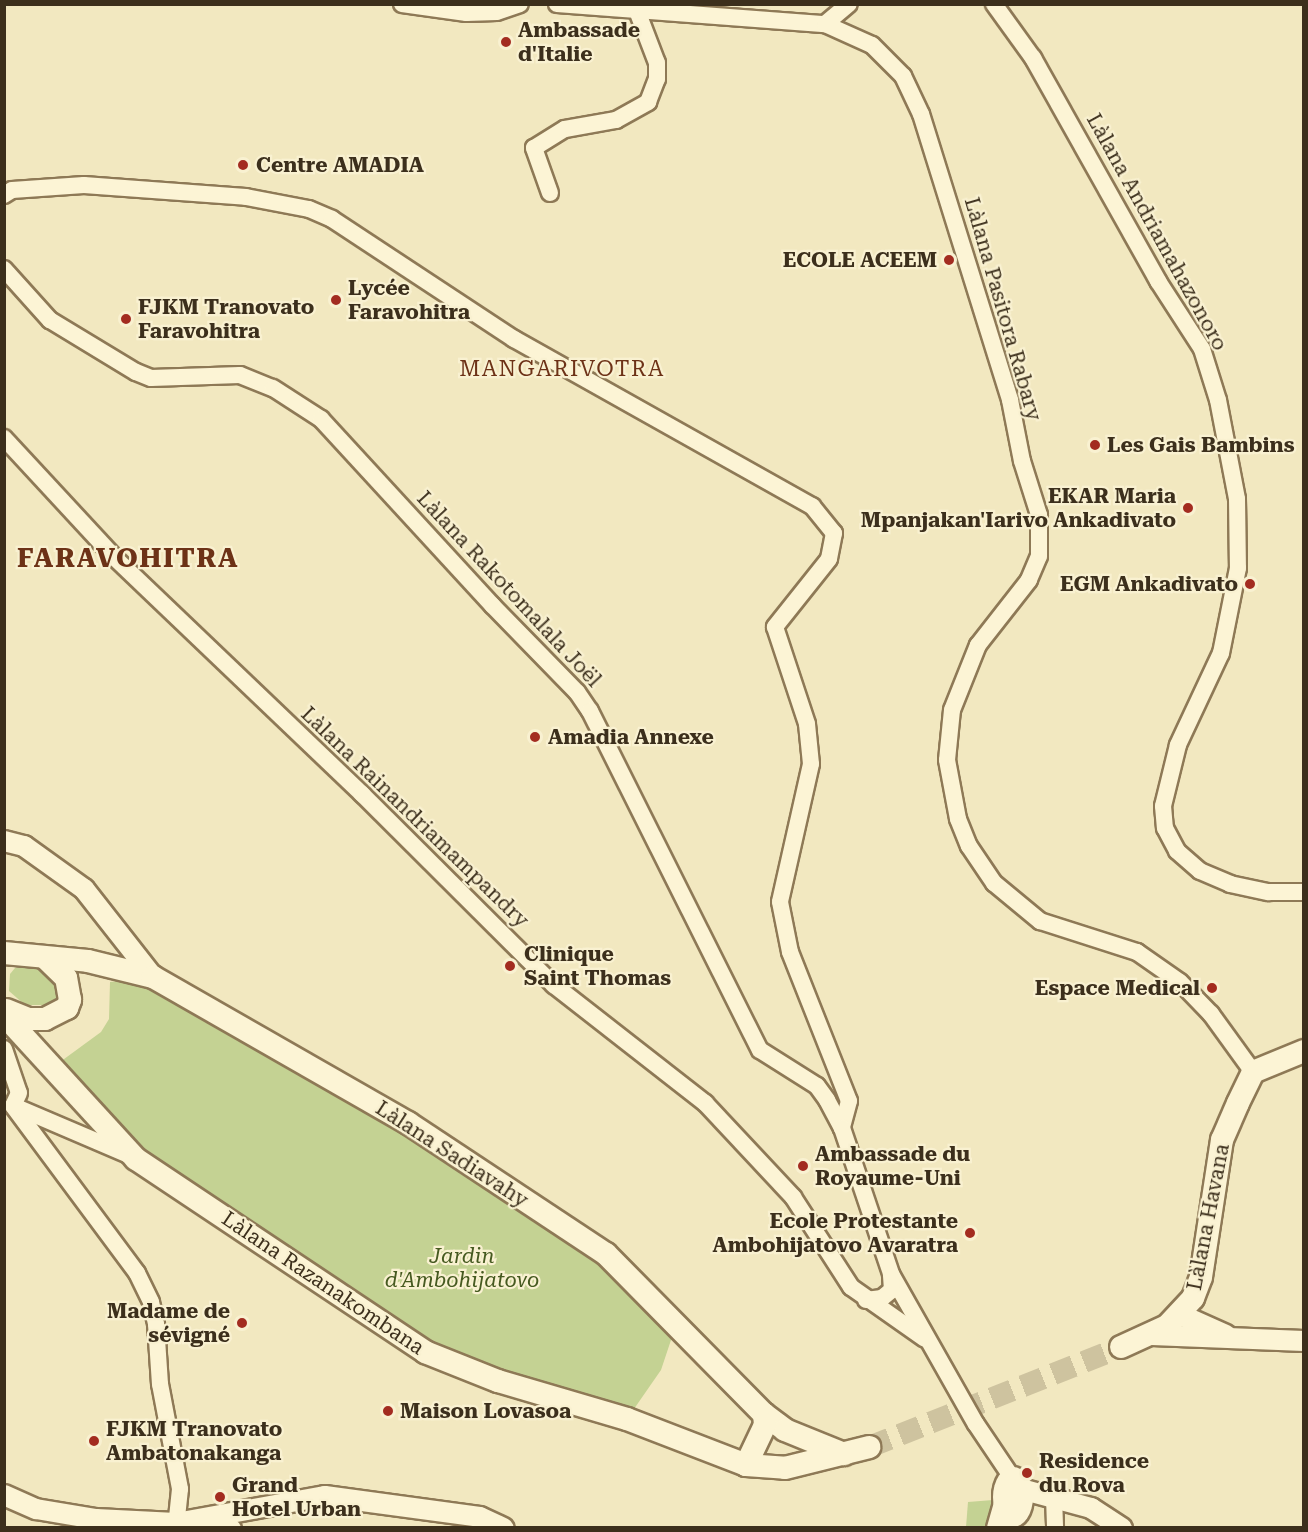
<!DOCTYPE html>
<html>
<head>
<meta charset="utf-8">
<style>
  body { margin:0 }
  #map { position:relative; width:1308px; height:1532px; overflow:hidden; background:#f2e8c0; font-family:"Roboto Serif",serif }
  div>[style] { position:absolute }
  .green>* { inset:0; background:#c4d293 }
  .secondary-tunnel>* { height:22px; margin-top:-11px; transform-origin:0; background:repeating-linear-gradient(90deg,#cec39f 0 22px,transparent 0 33px) }
  .roads { filter:drop-shadow(2px 0 #8e7956) drop-shadow(-2px 0 #8e7956) drop-shadow(0 2px #8e7956) drop-shadow(0 -2px #8e7956) }
  .minor>* { height:16px; margin:-8px; padding:0 8px; transform-origin:8px; border-radius:8px; background:#fcf4d5 }
  .tertiary>* { height:20px; margin:-10px; padding:0 10px; transform-origin:10px; border-radius:10px; background:#fcf4d5 }
  .tertiary>.ring { margin:-10px; padding:0; box-sizing:content-box; background:none; border:20px solid #fcf4d5; border-radius:50% }
  .secondary>* { height:22px; margin:-11px; padding:0 11px; transform-origin:11px; border-radius:11px; background:#fcf4d5 }
  .dots>* { width:16px; height:16px; translate:-50% -50%; box-sizing:border-box; border:3px solid #f9f1d1; border-radius:50% }
  span { translate:-50% -50%; white-space:nowrap; text-align:center; line-height:1.15; -webkit-text-stroke:4.5px #f9f1d1; paint-order:stroke }
  .poi-label { font-size:21px; color:#3c2f1c; font-weight:700 }
  .left { translate:0 -50%; text-align:left }
  .right { translate:-100% -50%; text-align:right }
  .street-label { font-size:21px; color:#3c2f1c }
  .park-label { font-size:21px; color:#465a20; font-style:italic }
  .neighbourhood-label { font-size:22px; color:#6d3217; letter-spacing:1.5px }
  .district-label { font-size:27px; color:#6d3217; font-weight:700; letter-spacing:1.5px }
  .frame { position:absolute; inset:0; border:6px solid #3c2f1c; pointer-events:none }
</style>
</head>
<body>
<div id="map">
  <div class="green">
    <i style="clip-path:polygon(33px 964px,54px 972px,59px 1001px,52px 1005px,25px 1005px,9px 991px,10px 974px,15px 968px)"></i>
    <i style="clip-path:polygon(153px 977px,514px 1193px,676px 1325px,661px 1370px,627px 1419px,425px 1352px,136px 1159px,60px 1062px,101px 1032px,109px 1019px,110px 982px)"></i>
    <i style="clip-path:polygon(993px 1500px,993px 1527px,966px 1527px,968px 1502px)"></i>
  </div>
  <div class="secondary-tunnel">
    <i style="left:869px;top:1447px;width:271px;rotate:-21.6deg"></i>
  </div>
  <div class="roads">
    <div class="minor">
      <i style="left:402px;top:4px;width:65px;rotate:8deg"></i>
      <i style="left:466px;top:13px;width:31px;rotate:-2deg"></i>
      <i style="left:497px;top:12px;width:24px;rotate:-19deg"></i>
      <i style="left:557px;top:4px;width:269px;rotate:4.3deg"></i>
      <i style="left:825px;top:24px;width:51px;rotate:24.1deg"></i>
      <i style="left:872px;top:45px;width:44px;rotate:45deg"></i>
      <i style="left:903px;top:76px;width:42px;rotate:64.7deg"></i>
      <i style="left:921px;top:114px;width:300px;rotate:72.7deg"></i>
      <i style="left:1010px;top:400px;width:62px;rotate:78.9deg"></i>
      <i style="left:1022px;top:461px;width:57px;rotate:72.5deg"></i>
      <i style="left:1039px;top:515px;width:41px;rotate:90deg"></i>
      <i style="left:1039px;top:556px;width:26px;rotate:113deg"></i>
      <i style="left:1029px;top:580px;width:83px;rotate:128.1deg"></i>
      <i style="left:978px;top:645px;width:70px;rotate:111.8deg"></i>
      <i style="left:952px;top:710px;width:50px;rotate:95.7deg"></i>
      <i style="left:947px;top:760px;width:60px;rotate:79.4deg"></i>
      <i style="left:958px;top:819px;width:29px;rotate:68deg"></i>
      <i style="left:969px;top:846px;width:45px;rotate:56deg"></i>
      <i style="left:994px;top:883px;width:60px;rotate:39.6deg"></i>
      <i style="left:1040px;top:921px;width:102px;rotate:17.7deg"></i>
      <i style="left:1137px;top:952px;width:52px;rotate:34.9deg"></i>
      <i style="left:1180px;top:982px;width:45px;rotate:45.9deg"></i>
      <i style="left:1211px;top:1014px;width:72px;rotate:54.1deg"></i>
      <i style="left:994px;top:4px;width:67px;rotate:54.2deg"></i>
      <i style="left:1033px;top:58px;width:256px;rotate:60.7deg"></i>
      <i style="left:1158px;top:281px;width:81px;rotate:57.1deg"></i>
      <i style="left:1202px;top:349px;width:53px;rotate:72.6deg"></i>
      <i style="left:1218px;top:400px;width:101px;rotate:79.1deg"></i>
      <i style="left:1237px;top:499px;width:69px;rotate:89.2deg"></i>
      <i style="left:1238px;top:568px;width:87px;rotate:101.3deg"></i>
      <i style="left:1221px;top:653px;width:102px;rotate:115.1deg"></i>
      <i style="left:1178px;top:745px;width:63px;rotate:103.8deg"></i>
      <i style="left:1163px;top:806px;width:22px;rotate:85deg"></i>
      <i style="left:1165px;top:828px;width:26px;rotate:62deg"></i>
      <i style="left:1177px;top:851px;width:30px;rotate:41deg"></i>
      <i style="left:1200px;top:871px;width:33px;rotate:23deg"></i>
      <i style="left:1230px;top:884px;width:40px;rotate:12deg"></i>
      <i style="left:1269px;top:892px;width:35px"></i>
      <i style="left:825px;top:24px;width:31px;rotate:-40deg"></i>
      <i style="left:550px;top:193px;width:48px;rotate:-109.6deg"></i>
      <i style="left:534px;top:148px;width:36px;rotate:-32deg"></i>
      <i style="left:565px;top:129px;width:52px;rotate:-10deg"></i>
      <i style="left:616px;top:120px;width:37px;rotate:-29deg"></i>
      <i style="left:648px;top:102px;width:25px;rotate:-69deg"></i>
      <i style="left:657px;top:79px;width:16px;rotate:-90deg"></i>
      <i style="left:657px;top:63px;width:59px;rotate:-110.9deg"></i>
      <i style="left:4px;top:195px;width:9px;rotate:-32deg"></i>
      <i style="left:12px;top:190px;width:72px;rotate:-4deg"></i>
      <i style="left:84px;top:185px;width:162px;rotate:4.2deg"></i>
      <i style="left:246px;top:197px;width:64px;rotate:10.8deg"></i>
      <i style="left:309px;top:209px;width:25px;rotate:23deg"></i>
      <i style="left:332px;top:219px;width:218px;rotate:33.4deg"></i>
      <i style="left:514px;top:339px;width:342px;rotate:29.3deg"></i>
      <i style="left:812px;top:506px;width:35px;rotate:51deg"></i>
      <i style="left:834px;top:533px;width:26px;rotate:101deg"></i>
      <i style="left:829px;top:559px;width:87px;rotate:128.5deg"></i>
      <i style="left:775px;top:627px;width:102px;rotate:71.7deg"></i>
      <i style="left:807px;top:724px;width:40px;rotate:84.3deg"></i>
      <i style="left:811px;top:764px;width:141px;rotate:102.7deg"></i>
      <i style="left:780px;top:902px;width:51px;rotate:78.7deg"></i>
      <i style="left:790px;top:952px;width:160px;rotate:68.4deg"></i>
      <i style="left:849px;top:1101px;width:28px;rotate:105deg"></i>
      <i style="left:4px;top:269px;width:69px;rotate:48deg"></i>
      <i style="left:50px;top:320px;width:100px;rotate:31.2deg"></i>
      <i style="left:136px;top:372px;width:16px;rotate:22deg"></i>
      <i style="left:151px;top:378px;width:89px;rotate:-1.9deg"></i>
      <i style="left:240px;top:375px;width:35px;rotate:22deg"></i>
      <i style="left:273px;top:388px;width:57px;rotate:32.9deg"></i>
      <i style="left:321px;top:419px;width:253px;rotate:47.4deg"></i>
      <i style="left:492px;top:605px;width:122px;rotate:45.7deg"></i>
      <i style="left:577px;top:692px;width:23px;rotate:56deg"></i>
      <i style="left:590px;top:711px;width:379px;rotate:63.4deg"></i>
      <i style="left:760px;top:1050px;width:67px;rotate:32.3deg"></i>
      <i style="left:817px;top:1086px;width:17px;rotate:54deg"></i>
      <i style="left:827px;top:1100px;width:32px;rotate:62deg"></i>
      <i style="left:842px;top:1128px;width:154px;rotate:71.4deg"></i>
      <i style="left:891px;top:1274px;width:172px;rotate:60.5deg"></i>
      <i style="left:976px;top:1424px;width:63px;rotate:56.1deg"></i>
      <i style="left:4px;top:438px;width:163px;rotate:47.2deg"></i>
      <i style="left:115px;top:558px;width:342px;rotate:43.7deg"></i>
      <i style="left:362px;top:794px;width:271px;rotate:44.9deg"></i>
      <i style="left:554px;top:985px;width:192px;rotate:38deg"></i>
      <i style="left:705px;top:1103px;width:129px;rotate:46.9deg"></i>
      <i style="left:793px;top:1197px;width:107px;rotate:57.2deg"></i>
      <i style="left:851px;top:1287px;width:90px;rotate:35.1deg"></i>
      <i style="left:4px;top:1049px;width:46px;rotate:71.2deg"></i>
      <i style="left:19px;top:1093px;width:14px;rotate:115deg"></i>
      <i style="left:13px;top:1106px;width:208px;rotate:53.4deg"></i>
      <i style="left:137px;top:1273px;width:32px;rotate:64deg"></i>
      <i style="left:151px;top:1302px;width:23px;rotate:77deg"></i>
      <i style="left:156px;top:1324px;width:60px;rotate:86.2deg"></i>
      <i style="left:160px;top:1384px;width:107px;rotate:79.2deg"></i>
      <i style="left:180px;top:1489px;width:39px;rotate:96deg"></i>
      <i style="left:14px;top:1106px;width:127px;rotate:23.1deg"></i>
      <i style="left:866px;top:1300px;width:16px;rotate:-7deg"></i>
      <i style="left:882px;top:1298px;width:13px;rotate:-39deg"></i>
      <i style="left:892px;top:1290px;width:16px;rotate:-94deg"></i>
      <i style="left:1054px;top:1497px;width:31px;rotate:88deg"></i>
      <i style="left:192px;top:1524px;width:41px;rotate:5.6deg"></i>
    </div>
    <div class="tertiary">
      <i style="left:4px;top:841px;width:21px;rotate:14deg"></i>
      <i style="left:24px;top:846px;width:74px;rotate:35.6deg"></i>
      <i style="left:84px;top:889px;width:112px;rotate:51.9deg"></i>
      <i style="left:1181px;top:1315px;width:49px;rotate:24deg"></i>
      <i style="left:1152px;top:1335px;width:152px;rotate:2.3deg"></i>
      <i class="ring" style="left:1003px;top:1477px;width:-2px;height:-2px"></i>
      <i style="left:1021px;top:1489px;width:73px;rotate:15.2deg"></i>
      <i style="left:1091px;top:1508px;width:37px;rotate:33deg"></i>
      <i style="left:4px;top:1495px;width:35px;rotate:24deg"></i>
      <i style="left:36px;top:1509px;width:61px;rotate:9.5deg"></i>
      <i style="left:96px;top:1519px;width:80px;rotate:2.9deg"></i>
      <i style="left:176px;top:1523px;width:151px;rotate:-10.3deg"></i>
      <i style="left:325px;top:1496px;width:156px;rotate:7.7deg"></i>
      <i style="left:480px;top:1517px;width:26px;rotate:25deg"></i>
      <i style="left:997px;top:1528px;width:35px;rotate:-74deg"></i>
    </div>
    <div class="secondary">
      <i style="left:4px;top:953px;width:84px;rotate:5.4deg"></i>
      <i style="left:88px;top:961px;width:67px;rotate:13.8deg"></i>
      <i style="left:153px;top:977px;width:294px;rotate:29.8deg"></i>
      <i style="left:408px;top:1123px;width:237px;rotate:33.5deg"></i>
      <i style="left:606px;top:1254px;width:225px;rotate:45.4deg"></i>
      <i style="left:764px;top:1414px;width:26px;rotate:37deg"></i>
      <i style="left:785px;top:1430px;width:64px;rotate:22.1deg"></i>
      <i style="left:6px;top:1010px;width:24px;rotate:22deg"></i>
      <i style="left:28px;top:1019px;width:17px"></i>
      <i style="left:45px;top:1019px;width:25px;rotate:-27deg"></i>
      <i style="left:67px;top:1008px;width:9px;rotate:-69deg"></i>
      <i style="left:70px;top:1000px;width:22px;rotate:-100deg"></i>
      <i style="left:66px;top:978px;width:30px;rotate:-136deg"></i>
      <i style="left:4px;top:1015px;width:195px;rotate:47.5deg"></i>
      <i style="left:136px;top:1159px;width:348px;rotate:33.7deg"></i>
      <i style="left:425px;top:1352px;width:79px;rotate:21.7deg"></i>
      <i style="left:498px;top:1381px;width:134px;rotate:16.4deg"></i>
      <i style="left:627px;top:1419px;width:128px;rotate:21.1deg"></i>
      <i style="left:746px;top:1465px;width:39px;rotate:4deg"></i>
      <i style="left:785px;top:1468px;width:87px;rotate:-14deg"></i>
      <i style="left:1121px;top:1347px;width:51px;rotate:-24.5deg"></i>
      <i style="left:1167px;top:1326px;width:38px;rotate:-47deg"></i>
      <i style="left:1193px;top:1298px;width:22px;rotate:-69deg"></i>
      <i style="left:1201px;top:1277px;width:139px;rotate:-81.3deg"></i>
      <i style="left:1222px;top:1140px;width:40px;rotate:-66.6deg"></i>
      <i style="left:1238px;top:1103px;width:34px;rotate:-64deg"></i>
      <i style="left:1253px;top:1072px;width:55px;rotate:-22.4deg"></i>
      <i style="left:746px;top:1465px;width:44px;rotate:-64.6deg"></i>
      <i style="left:765px;top:1425px;width:11px;rotate:-95deg"></i>
    </div>
  </div>
  <div class="dots">
    <i style="left:506px;top:42px;background:#a32c20"></i>
    <i style="left:243px;top:165px;background:#a32c20"></i>
    <i style="left:949px;top:260px;background:#a32c20"></i>
    <i style="left:336px;top:300px;background:#a32c20"></i>
    <i style="left:126px;top:319px;background:#a32c20"></i>
    <i style="left:1095px;top:445px;background:#a32c20"></i>
    <i style="left:1188px;top:508px;background:#a32c20"></i>
    <i style="left:1250px;top:584px;background:#a32c20"></i>
    <i style="left:535px;top:737px;background:#a32c20"></i>
    <i style="left:510px;top:966px;background:#a32c20"></i>
    <i style="left:1212px;top:988px;background:#a32c20"></i>
    <i style="left:803px;top:1166px;background:#a32c20"></i>
    <i style="left:970px;top:1233px;background:#a32c20"></i>
    <i style="left:242px;top:1323px;background:#a32c20"></i>
    <i style="left:388px;top:1411px;background:#a32c20"></i>
    <i style="left:94px;top:1441px;background:#a32c20"></i>
    <i style="left:1027px;top:1473px;background:#a32c20"></i>
    <i style="left:220px;top:1497px;background:#a32c20"></i>
  </div>
  <div class="poi-label">
    <span class="left" style="left:518px;top:42px">Ambassade<br>d'Italie</span>
    <span class="left" style="left:256px;top:165px">Centre AMADIA</span>
    <span class="right" style="left:937px;top:260px">ECOLE ACEEM</span>
    <span class="left" style="left:348px;top:300px">Lycée<br>Faravohitra</span>
    <span class="left" style="left:138px;top:319px">FJKM Tranovato<br>Faravohitra</span>
    <span class="left" style="left:1107px;top:445px">Les Gais Bambins</span>
    <span class="right" style="left:1176px;top:508px">EKAR Maria<br>Mpanjakan'Iarivo Ankadivato</span>
    <span class="right" style="left:1238px;top:584px">EGM Ankadivato</span>
    <span class="left" style="left:548px;top:737px">Amadia Annexe</span>
    <span class="left" style="left:524px;top:966px">Clinique<br>Saint Thomas</span>
    <span class="right" style="left:1200px;top:988px">Espace Medical</span>
    <span class="left" style="left:815px;top:1166px">Ambassade du<br>Royaume-Uni</span>
    <span class="right" style="left:958px;top:1233px">Ecole Protestante<br>Ambohijatovo Avaratra</span>
    <span class="right" style="left:230px;top:1323px">Madame de<br>sévigné</span>
    <span class="left" style="left:400px;top:1411px">Maison Lovasoa</span>
    <span class="left" style="left:106px;top:1441px">FJKM Tranovato<br>Ambatonakanga</span>
    <span class="left" style="left:1039px;top:1473px">Residence<br>du Rova</span>
    <span class="left" style="left:232px;top:1497px">Grand<br>Hotel Urban</span>
  </div>
  <div class="street-label">
    <span style="left:1157px;top:232px;rotate:61deg">Làlana Andriamahazonoro</span>
    <span style="left:1003px;top:309px;rotate:74deg">Làlana Pasitora Rabary</span>
    <span style="left:509px;top:589px;rotate:47deg">Làlana Rakotomalala Joël</span>
    <span style="left:415px;top:817px;rotate:44deg">Làlana Rainandriamampandry</span>
    <span style="left:452px;top:1154px;rotate:33deg">Làlana Sadiavahy</span>
    <span style="left:1208px;top:1217px;rotate:-79deg">Làlana Havana</span>
    <span style="left:323px;top:1283px;rotate:34deg">Làlana Razanakombana</span>
  </div>
  <div class="park-label">
    <span style="left:462px;top:1268px">Jardin<br>d'Ambohijatovo</span>
  </div>
  <div class="neighbourhood-label">
    <span style="left:562px;top:369px">MANGARIVOTRA</span>
  </div>
  <div class="district-label">
    <span style="left:128px;top:559px">FARAVOHITRA</span>
  </div>
  <div class="frame"></div>
</div>
</body>
</html>
